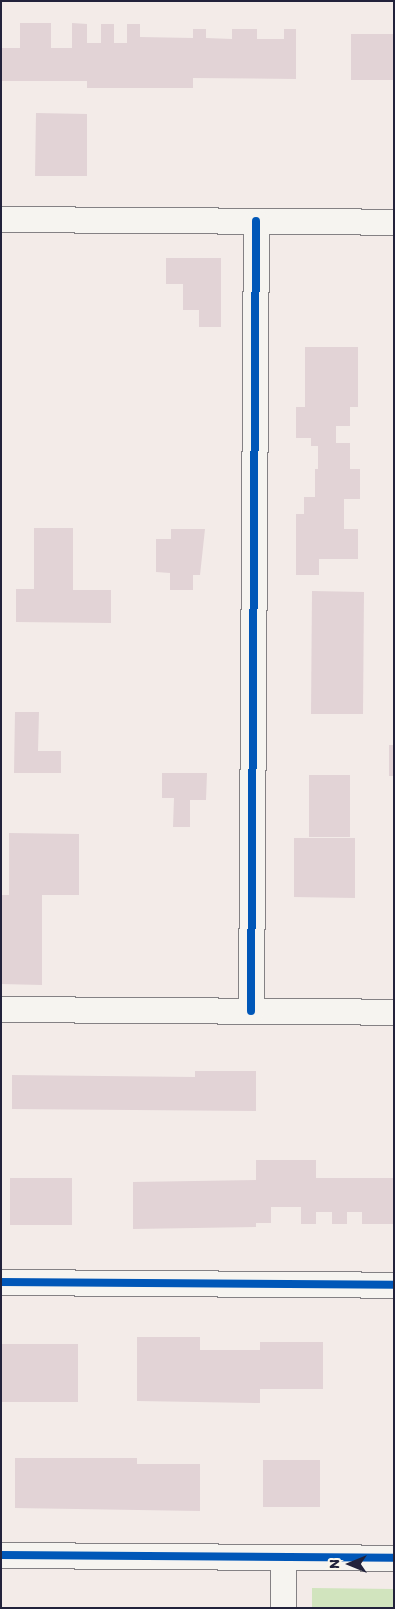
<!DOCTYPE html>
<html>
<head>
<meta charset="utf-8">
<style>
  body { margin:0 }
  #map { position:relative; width:395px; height:1609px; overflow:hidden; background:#f3ebe8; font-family:Itim,sans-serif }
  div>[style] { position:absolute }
  .green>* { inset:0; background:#d1e4be }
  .building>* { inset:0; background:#e2d3d6 }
  .roads { filter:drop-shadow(1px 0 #848184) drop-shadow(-1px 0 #848184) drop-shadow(0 1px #848184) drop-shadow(0 -1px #848184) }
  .minor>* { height:25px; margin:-12.5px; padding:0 12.5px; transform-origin:12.5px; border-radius:12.5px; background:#f6f4f0 }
  .cycleway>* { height:8px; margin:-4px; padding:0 4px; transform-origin:4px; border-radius:4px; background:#0057b8 }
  span { translate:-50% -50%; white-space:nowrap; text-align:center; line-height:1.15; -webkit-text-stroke:4px #fbf7ec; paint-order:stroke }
  .frame { position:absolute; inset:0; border:2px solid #22223b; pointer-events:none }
  .north { position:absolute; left:325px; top:1539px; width:50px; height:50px; -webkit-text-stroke:4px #fbf7ec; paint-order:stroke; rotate:270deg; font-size:14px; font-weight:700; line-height:20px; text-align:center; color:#22223b }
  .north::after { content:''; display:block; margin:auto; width:18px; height:22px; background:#22223b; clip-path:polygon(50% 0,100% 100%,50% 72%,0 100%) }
</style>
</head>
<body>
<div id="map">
  <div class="green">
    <i style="clip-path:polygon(312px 1588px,394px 1589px,394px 1608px,312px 1608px)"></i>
  </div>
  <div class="building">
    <i style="clip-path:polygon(20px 23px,51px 23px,51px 48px,72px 48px,72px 23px,87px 24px,87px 43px,101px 43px,101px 24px,114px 24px,114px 43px,127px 43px,127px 24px,140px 24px,140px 37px,193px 38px,193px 29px,206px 29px,206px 38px,232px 39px,232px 29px,257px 29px,257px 39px,284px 39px,284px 29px,296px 29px,296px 79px,193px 78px,193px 88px,87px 88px,87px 81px,1px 81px,1px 48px,20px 48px)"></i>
    <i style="clip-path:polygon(351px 34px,394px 34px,394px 80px,351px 80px)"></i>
    <i style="clip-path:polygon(36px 113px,87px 114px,87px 176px,35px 176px)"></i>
    <i style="clip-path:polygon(166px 258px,221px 258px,221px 327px,199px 327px,199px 310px,183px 310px,183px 284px,166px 284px)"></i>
    <i style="clip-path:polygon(305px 347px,358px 347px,358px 407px,350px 407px,350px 426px,336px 426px,336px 443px,350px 443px,350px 469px,360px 469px,360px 499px,344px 499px,344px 529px,358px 529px,358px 559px,319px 559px,319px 575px,296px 575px,296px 514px,304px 514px,304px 497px,315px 497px,315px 469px,318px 469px,318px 446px,311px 446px,311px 438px,296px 438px,296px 407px,305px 407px)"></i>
    <i style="clip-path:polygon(34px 528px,73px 528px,73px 590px,111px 590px,111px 623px,16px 622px,16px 589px,34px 589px)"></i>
    <i style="clip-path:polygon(171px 529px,205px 529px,200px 575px,193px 575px,193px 590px,170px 590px,170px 573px,156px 572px,156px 539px,171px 539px)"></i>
    <i style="clip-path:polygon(312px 591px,364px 592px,363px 714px,311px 714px)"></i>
    <i style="clip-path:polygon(15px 712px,39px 712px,38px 751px,61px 751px,61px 773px,14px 773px)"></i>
    <i style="clip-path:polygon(389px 745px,394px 745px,394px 776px,389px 776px)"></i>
    <i style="clip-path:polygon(162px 773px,207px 773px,206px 800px,190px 800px,190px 827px,173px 827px,174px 798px,162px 798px)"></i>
    <i style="clip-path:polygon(309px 775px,350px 775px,350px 837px,309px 837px)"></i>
    <i style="clip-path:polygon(9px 833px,79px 834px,79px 895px,42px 895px,42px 985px,1px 984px,1px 895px,9px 895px)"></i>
    <i style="clip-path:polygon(294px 838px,355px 838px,355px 898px,294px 897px)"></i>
    <i style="clip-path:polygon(195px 1071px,256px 1071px,256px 1111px,12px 1109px,12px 1075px,195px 1077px)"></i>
    <i style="clip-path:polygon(256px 1160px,316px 1160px,316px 1178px,394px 1178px,394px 1224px,362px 1224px,362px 1212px,347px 1212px,347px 1224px,332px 1224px,332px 1212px,316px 1212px,316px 1224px,301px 1224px,301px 1207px,271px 1207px,271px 1223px,256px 1223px,256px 1227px,133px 1229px,133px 1182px,256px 1180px)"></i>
    <i style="clip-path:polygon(10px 1178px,72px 1178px,72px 1225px,10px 1225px)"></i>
    <i style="clip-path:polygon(137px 1337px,200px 1337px,200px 1350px,260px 1350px,260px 1342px,323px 1342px,323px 1389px,260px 1389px,260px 1403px,137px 1401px)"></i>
    <i style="clip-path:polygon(1px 1344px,78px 1344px,78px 1402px,1px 1402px)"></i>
    <i style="clip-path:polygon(15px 1458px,137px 1458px,137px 1464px,200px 1464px,200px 1511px,15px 1508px)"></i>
    <i style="clip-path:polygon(263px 1460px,320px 1460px,320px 1507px,263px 1507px)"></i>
  </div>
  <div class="roads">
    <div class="minor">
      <i style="left:1px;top:219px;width:393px;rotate:0.4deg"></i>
      <i style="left:1px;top:1009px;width:393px;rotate:0.4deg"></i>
      <i style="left:251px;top:1011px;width:790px;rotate:-89.64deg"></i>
      <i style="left:1px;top:1282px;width:393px;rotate:0.4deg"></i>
      <i style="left:1px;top:1555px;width:393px;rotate:0.4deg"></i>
      <i style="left:283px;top:1608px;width:51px;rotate:-90deg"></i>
    </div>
  </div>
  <div class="cycleway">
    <i style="left:251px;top:1011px;width:790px;rotate:-89.64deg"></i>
    <i style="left:1px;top:1282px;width:393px;rotate:0.4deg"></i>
    <i style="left:1px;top:1555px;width:393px;rotate:0.4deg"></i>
  </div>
  <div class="frame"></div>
  <div class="north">N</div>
</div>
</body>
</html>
